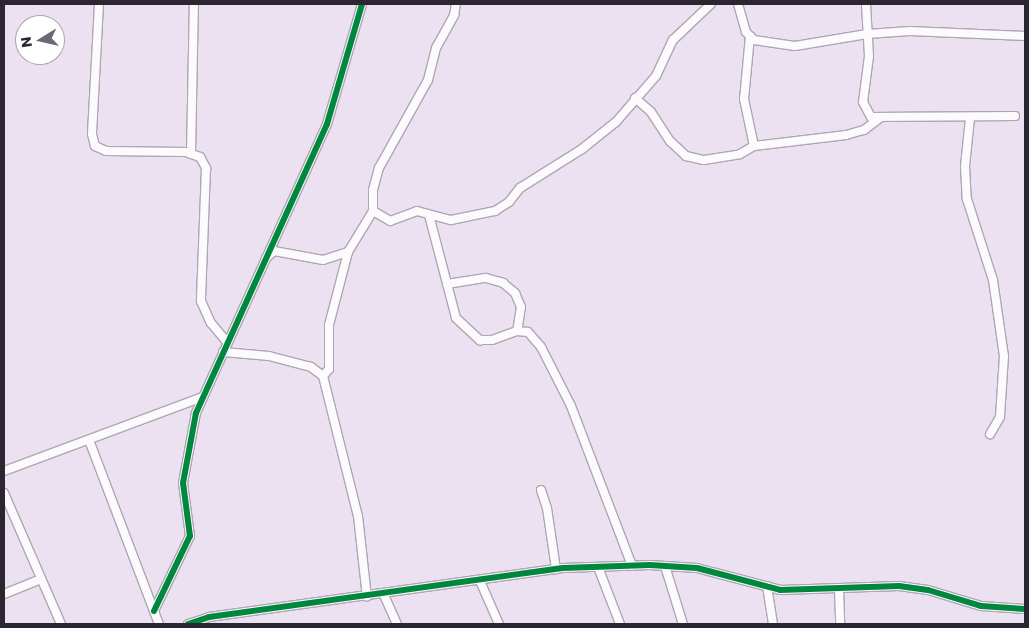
<!DOCTYPE html>
<html>
<head>
<meta charset="utf-8">
<style>
  body { margin:0 }
  #map { position:relative; width:1029px; height:628px; overflow:hidden; background:#ebe1f1; font-family:Poppins,sans-serif }
  div>[style] { position:absolute }
  .roads { filter:drop-shadow(1px 0 #aea7b2) drop-shadow(-1px 0 #aea7b2) drop-shadow(0 1px #aea7b2) drop-shadow(0 -1px #aea7b2) }
  .street>* { height:8px; margin:-4px; padding:0 4px; transform-origin:4px; border-radius:4px; background:#fcfafd }
  .cycleway>* { height:6px; margin:-3px; padding:0 3px; transform-origin:3px; border-radius:3px; background:#00873e }
  span { translate:-50% -50%; white-space:nowrap; text-align:center; line-height:1.15; -webkit-text-stroke:4px #fff; paint-order:stroke }
  .frame { position:absolute; inset:0; border:5px solid #2c2630; pointer-events:none }
  .north { position:absolute; left:15px; top:15px; width:50px; height:50px; box-sizing:border-box; background:#fff; border:1px solid #aba8ac; border-radius:50%; rotate:261deg; font-size:14px; font-weight:700; line-height:20px; text-align:center; color:#2c2630 }
  .north::after { content:''; display:block; margin:auto; width:18px; height:22px; background:#6f6774; clip-path:polygon(50% 0,100% 100%,50% 72%,0 100%) }
</style>
</head>
<body>
<div id="map">
  <div class="roads">
    <div class="street">
      <i style="left:99px;top:4px;width:130px;rotate:93.1deg"></i>
      <i style="left:92px;top:134px;width:12px;rotate:76deg"></i>
      <i style="left:95px;top:146px;width:12px;rotate:24deg"></i>
      <i style="left:106px;top:151px;width:80px;rotate:0.7deg"></i>
      <i style="left:186px;top:152px;width:15px;rotate:20deg"></i>
      <i style="left:200px;top:157px;width:13px;rotate:61deg"></i>
      <i style="left:206px;top:168px;width:133px;rotate:92.2deg"></i>
      <i style="left:201px;top:301px;width:24px;rotate:66deg"></i>
      <i style="left:211px;top:323px;width:25px;rotate:50deg"></i>
      <i style="left:738px;top:4px;width:29px;rotate:74deg"></i>
      <i style="left:746px;top:32px;width:11px;rotate:45deg"></i>
      <i style="left:754px;top:40px;width:41px;rotate:8.3deg"></i>
      <i style="left:795px;top:46px;width:73px;rotate:-9.5deg"></i>
      <i style="left:867px;top:34px;width:43px;rotate:-4deg"></i>
      <i style="left:910px;top:31px;width:115px;rotate:2.5deg"></i>
      <i style="left:866px;top:4px;width:52px;rotate:86.7deg"></i>
      <i style="left:869px;top:56px;width:46px;rotate:97.4deg"></i>
      <i style="left:863px;top:102px;width:17px;rotate:62deg"></i>
      <i style="left:871px;top:117px;width:144px;rotate:-0.4deg"></i>
      <i style="left:750px;top:36px;width:63px;rotate:95.4deg"></i>
      <i style="left:744px;top:99px;width:48px;rotate:78deg"></i>
      <i style="left:635px;top:98px;width:21px;rotate:41deg"></i>
      <i style="left:651px;top:112px;width:35px;rotate:57deg"></i>
      <i style="left:670px;top:141px;width:22px;rotate:43deg"></i>
      <i style="left:686px;top:156px;width:18px;rotate:13deg"></i>
      <i style="left:704px;top:160px;width:36px;rotate:-9deg"></i>
      <i style="left:740px;top:154px;width:16px;rotate:-30deg"></i>
      <i style="left:754px;top:146px;width:93px;rotate:-6.8deg"></i>
      <i style="left:846px;top:135px;width:19px;rotate:-16deg"></i>
      <i style="left:864px;top:130px;width:21px;rotate:-37deg"></i>
      <i style="left:970px;top:118px;width:48px;rotate:95.9deg"></i>
      <i style="left:965px;top:166px;width:33px;rotate:87deg"></i>
      <i style="left:967px;top:199px;width:85px;rotate:72.2deg"></i>
      <i style="left:993px;top:280px;width:77px;rotate:81.8deg"></i>
      <i style="left:1004px;top:356px;width:61px;rotate:93.8deg"></i>
      <i style="left:1000px;top:417px;width:20px;rotate:120deg"></i>
      <i style="left:191px;top:154px;width:150px;rotate:-88.9deg"></i>
      <i style="left:373px;top:211px;width:21px;rotate:-90deg"></i>
      <i style="left:373px;top:190px;width:23px;rotate:-75deg"></i>
      <i style="left:379px;top:168px;width:101px;rotate:-60.9deg"></i>
      <i style="left:428px;top:80px;width:33px;rotate:-76deg"></i>
      <i style="left:436px;top:48px;width:38px;rotate:-61deg"></i>
      <i style="left:454px;top:15px;width:11px;rotate:-80deg"></i>
      <i style="left:429px;top:215px;width:106px;rotate:75.3deg"></i>
      <i style="left:456px;top:318px;width:33px;rotate:43deg"></i>
      <i style="left:480px;top:340px;width:12px"></i>
      <i style="left:492px;top:340px;width:27px;rotate:-20deg"></i>
      <i style="left:517px;top:331px;width:11px;rotate:5deg"></i>
      <i style="left:528px;top:332px;width:20px;rotate:49deg"></i>
      <i style="left:541px;top:347px;width:66px;rotate:63deg"></i>
      <i style="left:571px;top:406px;width:171px;rotate:69.1deg"></i>
      <i style="left:266px;top:258px;width:11px;rotate:-41deg"></i>
      <i style="left:274px;top:251px;width:50px;rotate:10.4deg"></i>
      <i style="left:323px;top:260px;width:26px;rotate:-18deg"></i>
      <i style="left:348px;top:252px;width:48px;rotate:-58.6deg"></i>
      <i style="left:373px;top:211px;width:20px;rotate:30deg"></i>
      <i style="left:390px;top:221px;width:29px;rotate:-20deg"></i>
      <i style="left:417px;top:211px;width:35px;rotate:15deg"></i>
      <i style="left:451px;top:220px;width:45px;rotate:-11.6deg"></i>
      <i style="left:495px;top:211px;width:17px;rotate:-33deg"></i>
      <i style="left:509px;top:202px;width:18px;rotate:-52deg"></i>
      <i style="left:520px;top:188px;width:73px;rotate:-32.2deg"></i>
      <i style="left:582px;top:149px;width:43px;rotate:-38.5deg"></i>
      <i style="left:616px;top:122px;width:61px;rotate:-49deg"></i>
      <i style="left:656px;top:76px;width:40px;rotate:-65deg"></i>
      <i style="left:673px;top:40px;width:52px;rotate:-43.5deg"></i>
      <i style="left:447px;top:284px;width:39px;rotate:-9deg"></i>
      <i style="left:486px;top:278px;width:18px;rotate:16deg"></i>
      <i style="left:503px;top:283px;width:16px;rotate:40deg"></i>
      <i style="left:515px;top:293px;width:15px;rotate:67deg"></i>
      <i style="left:521px;top:307px;width:24px;rotate:99deg"></i>
      <i style="left:223px;top:352px;width:46px;rotate:5deg"></i>
      <i style="left:269px;top:356px;width:43px;rotate:14.7deg"></i>
      <i style="left:311px;top:367px;width:15px;rotate:37deg"></i>
      <i style="left:323px;top:376px;width:144px;rotate:76deg"></i>
      <i style="left:358px;top:516px;width:81px;rotate:83.7deg"></i>
      <i style="left:323px;top:376px;width:9px;rotate:-49deg"></i>
      <i style="left:329px;top:369px;width:44px;rotate:-90deg"></i>
      <i style="left:329px;top:325px;width:75px;rotate:-75.4deg"></i>
      <i style="left:89px;top:440px;width:197px;rotate:69.2deg"></i>
      <i style="left:4px;top:471px;width:212px;rotate:-20.4deg"></i>
      <i style="left:541px;top:490px;width:19px;rotate:72deg"></i>
      <i style="left:547px;top:508px;width:62px;rotate:81.6deg"></i>
      <i style="left:4px;top:493px;width:143px;rotate:66.5deg"></i>
      <i style="left:665px;top:566px;width:61px;rotate:72.8deg"></i>
      <i style="left:598px;top:567px;width:61px;rotate:68.9deg"></i>
      <i style="left:480px;top:581px;width:47px;rotate:66.2deg"></i>
      <i style="left:767px;top:586px;width:38px;rotate:81deg"></i>
      <i style="left:839px;top:589px;width:35px;rotate:88deg"></i>
      <i style="left:4px;top:594px;width:40px;rotate:-22deg"></i>
      <i style="left:384px;top:595px;width:32px;rotate:66deg"></i>
      <i style="left:154px;top:611px;width:83px;rotate:-64.4deg"></i>
      <i style="left:190px;top:536px;width:53px;rotate:-97.5deg"></i>
      <i style="left:183px;top:483px;width:71px;rotate:-79.5deg"></i>
      <i style="left:196px;top:413px;width:317px;rotate:-65.6deg"></i>
      <i style="left:327px;top:124px;width:125px;rotate:-73.7deg"></i>
      <i style="left:188px;top:624px;width:22px;rotate:-18deg"></i>
      <i style="left:209px;top:617px;width:357px;rotate:-7.9deg"></i>
      <i style="left:563px;top:568px;width:87px;rotate:-2deg"></i>
      <i style="left:650px;top:565px;width:47px;rotate:3.7deg"></i>
      <i style="left:697px;top:568px;width:86px;rotate:14.8deg"></i>
      <i style="left:780px;top:590px;width:119px;rotate:-1.9deg"></i>
      <i style="left:899px;top:586px;width:29px;rotate:8deg"></i>
      <i style="left:928px;top:590px;width:55px;rotate:16.8deg"></i>
      <i style="left:981px;top:606px;width:44px;rotate:3.9deg"></i>
    </div>
  </div>
  <div class="cycleway">
    <i style="left:154px;top:611px;width:83px;rotate:-64.4deg"></i>
    <i style="left:190px;top:536px;width:53px;rotate:-97.5deg"></i>
    <i style="left:183px;top:483px;width:71px;rotate:-79.5deg"></i>
    <i style="left:196px;top:413px;width:317px;rotate:-65.6deg"></i>
    <i style="left:327px;top:124px;width:125px;rotate:-73.7deg"></i>
    <i style="left:188px;top:624px;width:22px;rotate:-18deg"></i>
    <i style="left:209px;top:617px;width:357px;rotate:-7.9deg"></i>
    <i style="left:563px;top:568px;width:87px;rotate:-2deg"></i>
    <i style="left:650px;top:565px;width:47px;rotate:3.7deg"></i>
    <i style="left:697px;top:568px;width:86px;rotate:14.8deg"></i>
    <i style="left:780px;top:590px;width:119px;rotate:-1.9deg"></i>
    <i style="left:899px;top:586px;width:29px;rotate:8deg"></i>
    <i style="left:928px;top:590px;width:55px;rotate:16.8deg"></i>
    <i style="left:981px;top:606px;width:44px;rotate:3.9deg"></i>
  </div>
  <div class="frame"></div>
  <div class="north">N</div>
</div>
</body>
</html>
